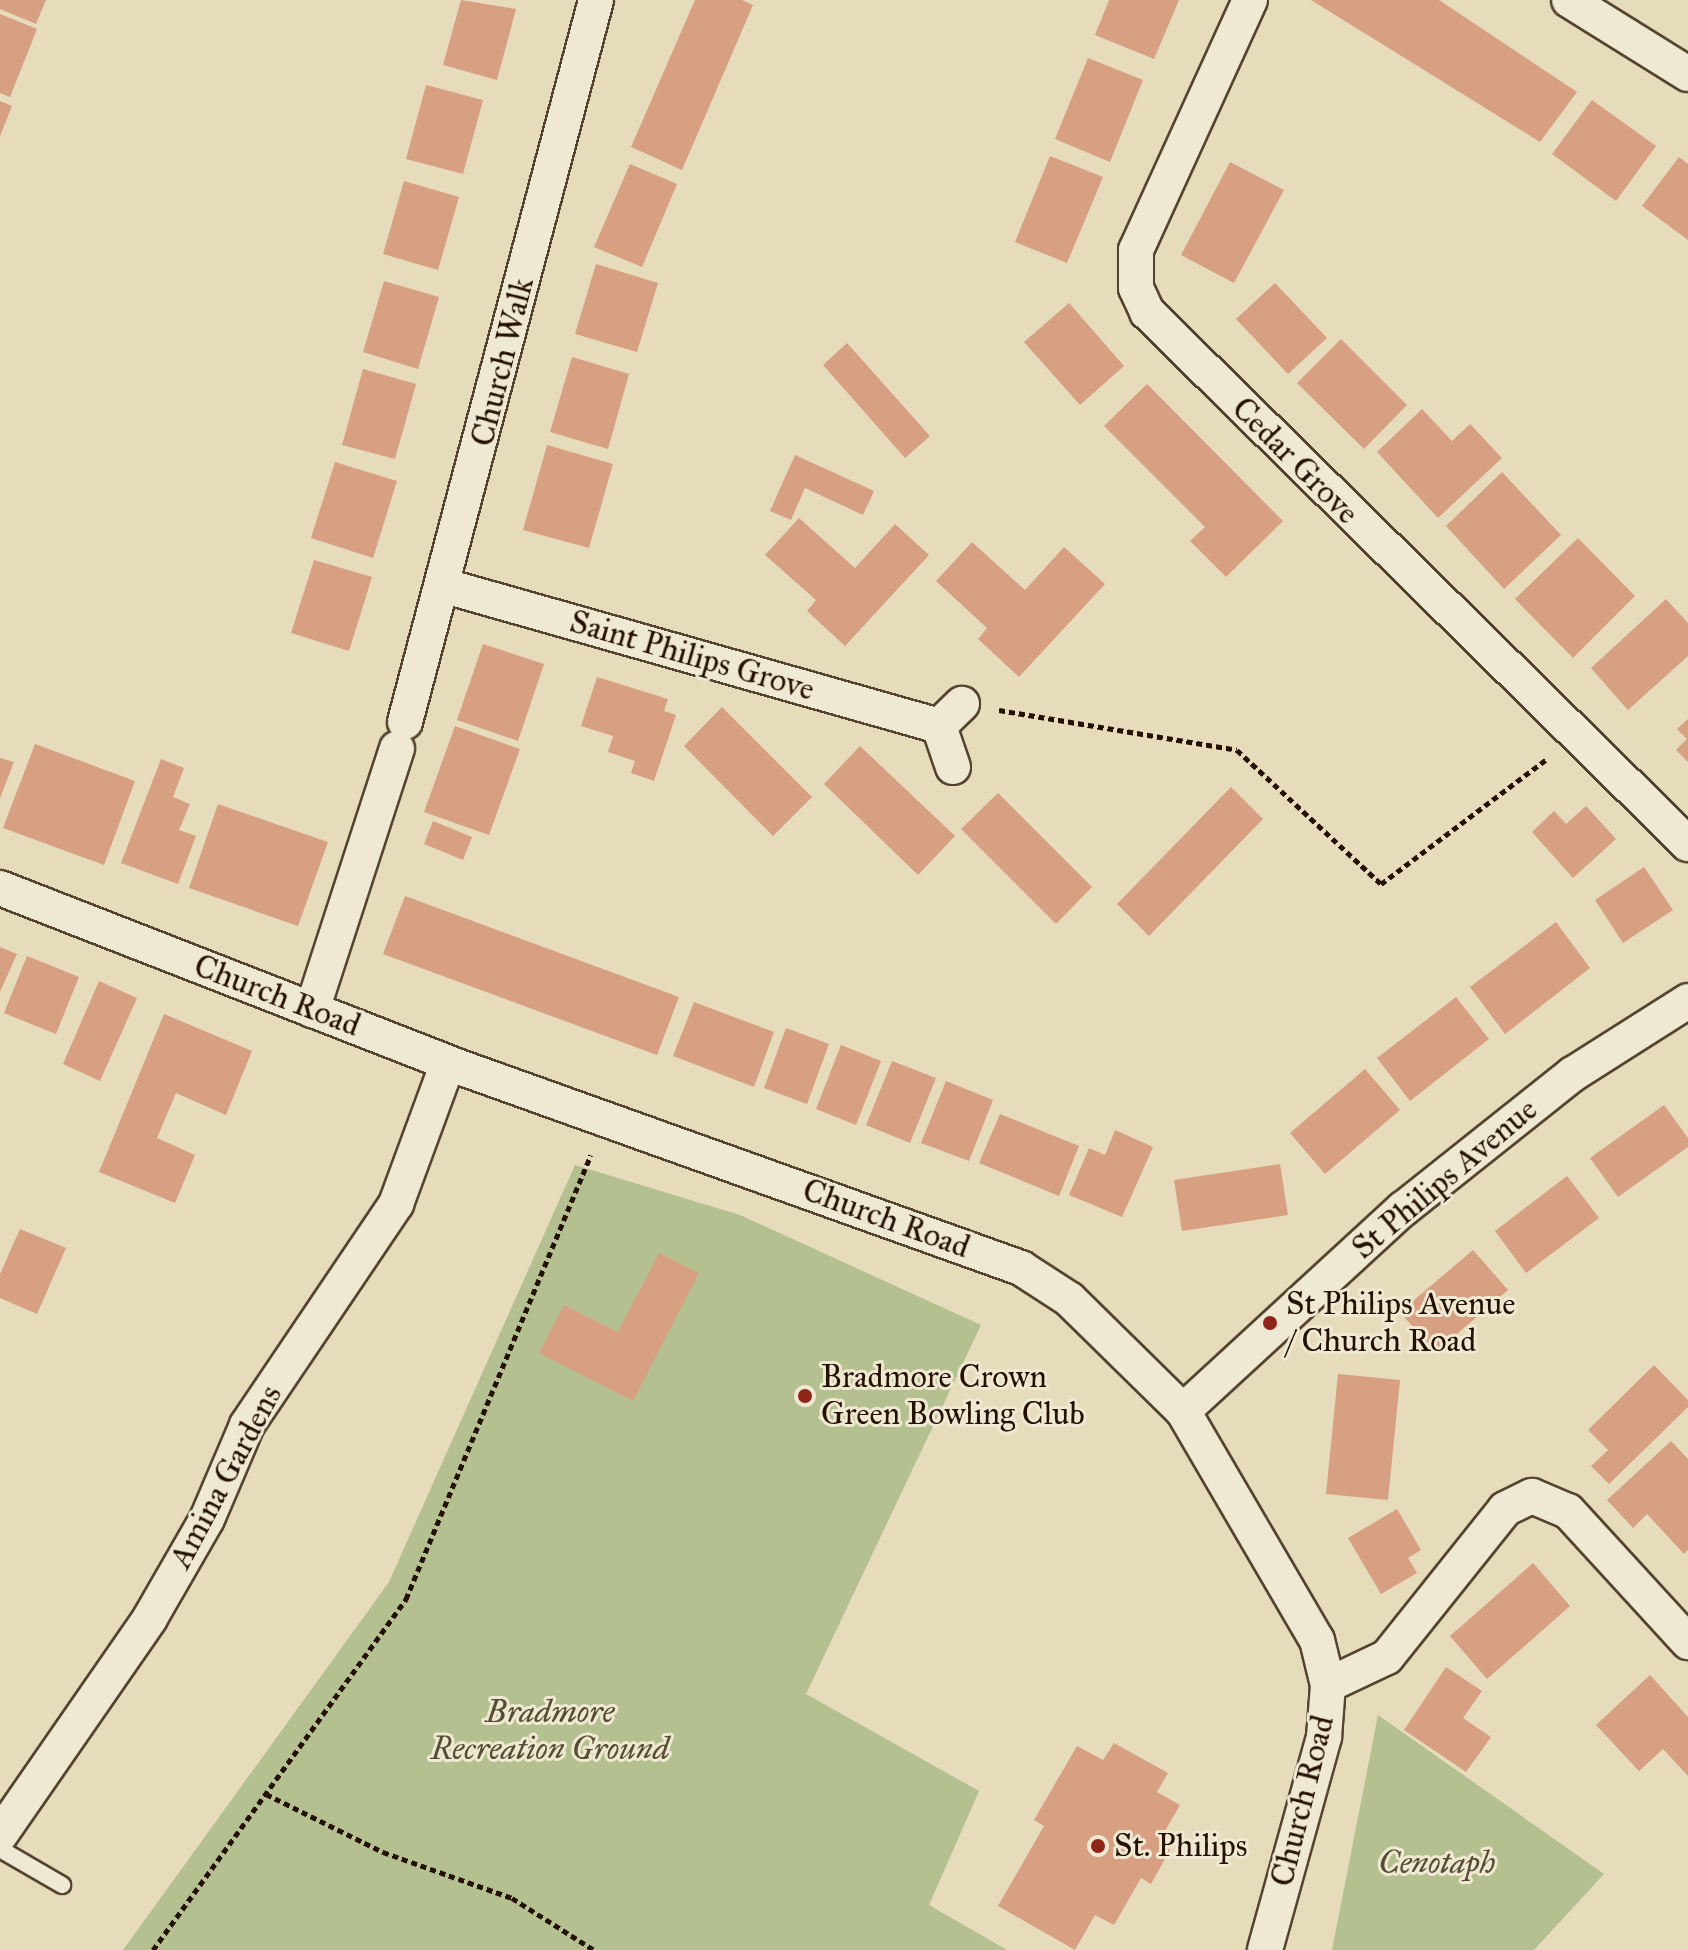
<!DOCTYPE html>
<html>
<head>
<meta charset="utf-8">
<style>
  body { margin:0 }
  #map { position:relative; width:1688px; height:1950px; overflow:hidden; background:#e6dbba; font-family:"IM FELL Great Primer",serif }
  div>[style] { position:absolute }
  .green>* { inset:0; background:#b4c090 }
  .building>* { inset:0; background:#d7a082 }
  .path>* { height:5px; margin-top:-2.5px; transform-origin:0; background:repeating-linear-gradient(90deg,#241101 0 6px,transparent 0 10px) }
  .roads { filter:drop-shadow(2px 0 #54442f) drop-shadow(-2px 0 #54442f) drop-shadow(0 2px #54442f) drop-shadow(0 -2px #54442f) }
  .lane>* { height:16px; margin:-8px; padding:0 8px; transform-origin:8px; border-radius:8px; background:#efe8d2 }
  .street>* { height:34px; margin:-17px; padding:0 17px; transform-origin:17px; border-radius:17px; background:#efe8d2 }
  .dots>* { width:22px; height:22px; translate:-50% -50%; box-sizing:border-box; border:4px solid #efe8d2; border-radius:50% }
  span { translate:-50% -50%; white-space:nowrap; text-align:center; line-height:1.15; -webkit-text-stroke:6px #efe8d2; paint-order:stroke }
  .street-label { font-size:32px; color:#241101 }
  .poi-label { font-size:32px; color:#241101 }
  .left { translate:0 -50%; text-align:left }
  .park-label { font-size:32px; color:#564e33; font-style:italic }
</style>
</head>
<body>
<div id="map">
  <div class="green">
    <i style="clip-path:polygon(575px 1165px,740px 1215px,981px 1325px,806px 1694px,979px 1791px,929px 1905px,1007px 1950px,123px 1950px,389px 1582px)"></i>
    <i style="clip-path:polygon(1378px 1715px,1604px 1874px,1534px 1950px,1332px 1950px)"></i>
  </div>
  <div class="building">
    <i style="clip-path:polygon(0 0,46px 0,36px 24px,0 9px)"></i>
    <i style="clip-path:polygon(461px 0,516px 9px,497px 80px,443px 65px)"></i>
    <i style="clip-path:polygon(695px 0,742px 0,753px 5px,682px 170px,631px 147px)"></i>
    <i style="clip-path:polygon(1109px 0,1179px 0,1154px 59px,1095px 35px)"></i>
    <i style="clip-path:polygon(1311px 0,1439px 0,1577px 92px,1540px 142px)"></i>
    <i style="clip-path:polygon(0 14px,37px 29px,10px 97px,0 93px)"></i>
    <i style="clip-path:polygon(1088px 58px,1143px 80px,1110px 162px,1055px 139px)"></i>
    <i style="clip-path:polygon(426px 85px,483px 100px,463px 174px,406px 159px)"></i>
    <i style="clip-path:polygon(1592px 100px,1656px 146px,1616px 201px,1552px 154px)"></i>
    <i style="clip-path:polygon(0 101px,12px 106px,0 136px)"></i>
    <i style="clip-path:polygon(1050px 156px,1103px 177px,1067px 263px,1015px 242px)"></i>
    <i style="clip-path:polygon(1679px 157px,1688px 164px,1688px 240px,1642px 206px)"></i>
    <i style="clip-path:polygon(1230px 162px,1284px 190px,1234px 283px,1181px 255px)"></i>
    <i style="clip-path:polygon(630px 164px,677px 184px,642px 267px,594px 247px)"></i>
    <i style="clip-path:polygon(404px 181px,459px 197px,438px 270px,383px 254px)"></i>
    <i style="clip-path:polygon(596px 264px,658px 283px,637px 352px,575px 334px)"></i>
    <i style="clip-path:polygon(384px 281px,439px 297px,418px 369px,363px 352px)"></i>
    <i style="clip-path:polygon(1275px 283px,1327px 338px,1288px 374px,1236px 319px)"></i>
    <i style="clip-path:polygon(1069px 303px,1124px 366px,1080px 405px,1024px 342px)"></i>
    <i style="clip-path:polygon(1341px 339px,1407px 405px,1364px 449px,1297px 383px)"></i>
    <i style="clip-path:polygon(847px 343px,930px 436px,905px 458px,823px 365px)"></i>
    <i style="clip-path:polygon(572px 357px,629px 374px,608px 449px,550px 432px)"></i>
    <i style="clip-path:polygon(363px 369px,416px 384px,395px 459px,342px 445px)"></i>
    <i style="clip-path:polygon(1147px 384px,1283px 521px,1226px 577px,1190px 541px,1205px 527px,1104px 426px)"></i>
    <i style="clip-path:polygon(1422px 409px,1452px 441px,1470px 424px,1502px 458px,1438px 518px,1377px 452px)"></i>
    <i style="clip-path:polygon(547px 445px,613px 464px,589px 548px,523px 530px)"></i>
    <i style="clip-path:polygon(795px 455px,874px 491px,863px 515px,805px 488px,791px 520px,770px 511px)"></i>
    <i style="clip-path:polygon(335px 462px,397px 481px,373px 558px,311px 538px)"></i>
    <i style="clip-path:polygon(1502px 472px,1561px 535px,1504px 589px,1446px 526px)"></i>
    <i style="clip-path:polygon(799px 518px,855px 568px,895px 524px,929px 555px,845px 646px,807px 611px,816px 600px,765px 555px)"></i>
    <i style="clip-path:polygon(1578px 538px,1635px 596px,1573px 658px,1515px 599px)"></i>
    <i style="clip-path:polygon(972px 542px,1025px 590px,1064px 547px,1105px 584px,1019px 677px,978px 639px,987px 628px,936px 581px)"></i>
    <i style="clip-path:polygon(314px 560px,372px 577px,349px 651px,291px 633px)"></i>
    <i style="clip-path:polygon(1666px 599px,1688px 623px,1688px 656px,1628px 710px,1591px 668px)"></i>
    <i style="clip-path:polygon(483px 644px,544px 664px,518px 741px,457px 720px)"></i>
    <i style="clip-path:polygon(597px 677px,668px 699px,664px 711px,676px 715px,654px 781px,631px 773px,635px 761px,608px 752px,613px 736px,581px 726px)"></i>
    <i style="clip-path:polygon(722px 707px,812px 797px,773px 836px,684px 746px)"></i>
    <i style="clip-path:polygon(1688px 719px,1688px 762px,1676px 750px,1687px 739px,1677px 729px)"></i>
    <i style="clip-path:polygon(455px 726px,520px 749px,489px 835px,424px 812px)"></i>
    <i style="clip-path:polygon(35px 744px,135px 781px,104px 865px,3px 828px)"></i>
    <i style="clip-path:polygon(860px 746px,955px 836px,918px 875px,824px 784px)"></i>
    <i style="clip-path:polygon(0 758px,14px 762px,0 798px)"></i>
    <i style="clip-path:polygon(161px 759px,184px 768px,173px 797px,190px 804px,179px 830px,196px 836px,178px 884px,121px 863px)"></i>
    <i style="clip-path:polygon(1231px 787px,1263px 819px,1149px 936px,1117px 904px)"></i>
    <i style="clip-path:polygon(998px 793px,1092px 887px,1056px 924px,961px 829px)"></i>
    <i style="clip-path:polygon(218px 804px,328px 842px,298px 926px,189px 888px)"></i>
    <i style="clip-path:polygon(1586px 806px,1616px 839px,1573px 878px,1532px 832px,1554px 811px,1566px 824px)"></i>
    <i style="clip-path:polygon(433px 821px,472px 837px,463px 860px,424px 844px)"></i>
    <i style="clip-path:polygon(1644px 867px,1673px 910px,1623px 943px,1595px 900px)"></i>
    <i style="clip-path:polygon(405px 896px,679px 997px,657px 1055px,383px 954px)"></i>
    <i style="clip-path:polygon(1556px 922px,1590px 968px,1505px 1034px,1470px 987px)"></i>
    <i style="clip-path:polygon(0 947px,17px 954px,0 992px)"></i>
    <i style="clip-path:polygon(27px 956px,79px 977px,56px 1034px,4px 1013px)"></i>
    <i style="clip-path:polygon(99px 981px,137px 998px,100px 1081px,63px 1064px)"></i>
    <i style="clip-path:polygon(1456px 997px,1489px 1039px,1410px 1101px,1377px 1058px)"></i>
    <i style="clip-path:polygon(694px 1002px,774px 1032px,754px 1087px,673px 1056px)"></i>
    <i style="clip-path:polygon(164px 1014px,252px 1051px,226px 1115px,176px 1093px,157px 1138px,195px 1155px,175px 1203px,99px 1172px)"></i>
    <i style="clip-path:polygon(786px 1028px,829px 1044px,807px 1104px,764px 1088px)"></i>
    <i style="clip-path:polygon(841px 1045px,881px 1061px,856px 1125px,816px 1109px)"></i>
    <i style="clip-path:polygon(892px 1061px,936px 1078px,910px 1143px,866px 1125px)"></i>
    <i style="clip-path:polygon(1365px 1069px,1400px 1110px,1325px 1174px,1290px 1133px)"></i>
    <i style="clip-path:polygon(946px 1081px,993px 1100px,969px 1161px,921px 1143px)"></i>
    <i style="clip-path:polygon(1664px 1105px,1688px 1138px,1688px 1147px,1618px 1197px,1590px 1158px)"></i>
    <i style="clip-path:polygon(1000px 1114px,1079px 1146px,1059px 1196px,979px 1163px)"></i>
    <i style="clip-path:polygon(1115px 1130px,1153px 1147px,1122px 1217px,1069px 1195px,1089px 1148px,1105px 1155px)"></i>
    <i style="clip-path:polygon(1280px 1164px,1288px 1215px,1182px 1231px,1174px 1180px)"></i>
    <i style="clip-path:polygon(1567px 1176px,1599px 1218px,1526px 1273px,1495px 1231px)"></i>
    <i style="clip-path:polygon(20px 1229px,66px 1248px,37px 1314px,0 1298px,0 1274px)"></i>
    <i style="clip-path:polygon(1473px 1250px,1508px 1290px,1435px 1353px,1400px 1312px)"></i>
    <i style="clip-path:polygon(659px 1253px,699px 1273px,633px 1401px,539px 1353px,564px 1305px,618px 1332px)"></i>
    <i style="clip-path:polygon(1654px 1365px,1688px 1400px,1688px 1407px,1609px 1484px,1591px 1466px,1608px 1450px,1588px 1430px)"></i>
    <i style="clip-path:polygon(1338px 1374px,1400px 1380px,1388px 1500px,1326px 1494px)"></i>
    <i style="clip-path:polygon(1671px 1441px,1688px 1459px,1688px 1550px,1684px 1554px,1647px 1514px,1633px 1528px,1607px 1500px)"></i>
    <i style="clip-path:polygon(1397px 1509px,1421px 1550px,1408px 1558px,1417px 1573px,1381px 1594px,1348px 1538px)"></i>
    <i style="clip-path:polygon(1533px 1563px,1570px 1606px,1487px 1679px,1450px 1636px)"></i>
    <i style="clip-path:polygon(1446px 1667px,1482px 1691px,1463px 1718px,1491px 1737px,1466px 1772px,1404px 1730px)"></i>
    <i style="clip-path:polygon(1650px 1675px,1688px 1717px,1688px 1776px,1663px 1749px,1639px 1771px,1596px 1725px)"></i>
    <i style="clip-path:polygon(1114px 1743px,1168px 1773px,1157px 1792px,1180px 1805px,1158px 1843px,1170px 1850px,1151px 1884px,1141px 1878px,1114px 1925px,1095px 1915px,1075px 1950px,998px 1906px,1044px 1826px,1034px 1820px,1077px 1746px,1103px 1760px)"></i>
  </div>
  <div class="path">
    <i style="left:999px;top:710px;width:241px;rotate:9.5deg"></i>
    <i style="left:1237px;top:750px;width:197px;rotate:42.9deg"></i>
    <i style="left:1381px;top:884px;width:208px;rotate:-37deg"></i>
    <i style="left:266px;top:1794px;width:131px;rotate:26.4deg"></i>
    <i style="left:383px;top:1852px;width:137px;rotate:19.6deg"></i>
    <i style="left:512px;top:1898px;width:97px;rotate:32.4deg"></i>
    <i style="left:153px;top:1950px;width:433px;rotate:-54.2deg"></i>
    <i style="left:406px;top:1599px;width:481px;rotate:-67.4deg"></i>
  </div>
  <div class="roads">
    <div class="lane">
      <i style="left:0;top:1849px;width:72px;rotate:30.1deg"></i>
    </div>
    <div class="street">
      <i style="left:1250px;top:0;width:275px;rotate:114.5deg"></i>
      <i style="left:1136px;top:250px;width:38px;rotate:90deg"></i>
      <i style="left:1136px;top:288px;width:26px;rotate:65deg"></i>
      <i style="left:1147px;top:312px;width:759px;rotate:44.52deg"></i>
      <i style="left:1569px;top:0;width:140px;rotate:31.9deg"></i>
      <i style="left:445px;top:586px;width:513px;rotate:15.82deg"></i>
      <i style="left:405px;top:722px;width:747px;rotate:-75.18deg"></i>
      <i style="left:953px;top:767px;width:43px;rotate:-108.9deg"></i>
      <i style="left:939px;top:726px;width:32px;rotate:-44deg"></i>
      <i style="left:0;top:888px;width:481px;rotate:21.3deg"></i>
      <i style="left:448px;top:1063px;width:609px;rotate:19.69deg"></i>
      <i style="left:1021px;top:1268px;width:57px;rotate:32.9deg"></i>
      <i style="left:1069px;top:1299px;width:160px;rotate:44.5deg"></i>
      <i style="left:1183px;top:1411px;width:265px;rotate:59.7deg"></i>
      <i style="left:1317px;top:1640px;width:46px;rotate:76.3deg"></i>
      <i style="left:1328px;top:1685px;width:52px;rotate:94.4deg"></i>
      <i style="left:1324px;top:1737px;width:221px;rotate:105.5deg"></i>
      <i style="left:312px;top:1010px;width:275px;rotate:-72deg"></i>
      <i style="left:1183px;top:1411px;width:299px;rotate:-42.6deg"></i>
      <i style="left:1403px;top:1209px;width:217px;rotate:-38.5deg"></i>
      <i style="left:1573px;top:1074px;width:136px;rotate:-32.4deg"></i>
      <i style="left:1328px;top:1685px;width:65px;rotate:-25.4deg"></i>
      <i style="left:1387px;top:1657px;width:189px;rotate:-51.4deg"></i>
      <i style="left:1505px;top:1509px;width:30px;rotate:-26deg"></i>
      <i style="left:1532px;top:1496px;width:39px;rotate:23deg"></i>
      <i style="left:1568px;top:1511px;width:178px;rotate:47.5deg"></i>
      <i style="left:0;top:1835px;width:264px;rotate:-55.3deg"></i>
      <i style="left:150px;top:1618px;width:114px;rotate:-60.1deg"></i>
      <i style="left:207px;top:1519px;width:102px;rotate:-66.9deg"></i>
      <i style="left:247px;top:1425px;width:267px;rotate:-56deg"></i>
      <i style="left:396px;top:1204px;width:150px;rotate:-69.8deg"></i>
    </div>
  </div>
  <div class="dots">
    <i style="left:1270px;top:1323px;background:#8f2418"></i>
    <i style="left:805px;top:1396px;background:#8f2418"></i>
    <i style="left:1098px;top:1846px;background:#8f2418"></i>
  </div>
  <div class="street-label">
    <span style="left:503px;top:362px;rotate:-76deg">Church Walk</span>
    <span style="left:1295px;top:461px;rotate:45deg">Cedar Grove</span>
    <span style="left:692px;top:656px;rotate:16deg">Saint Philips Grove</span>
    <span style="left:277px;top:996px;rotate:21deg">Church Road</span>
    <span style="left:1445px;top:1179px;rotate:-40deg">St Philips Avenue</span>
    <span style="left:886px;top:1219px;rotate:20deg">Church Road</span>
    <span style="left:226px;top:1477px;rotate:-62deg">Amina Gardens</span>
    <span style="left:1303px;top:1801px;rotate:-76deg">Church Road</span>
  </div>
  <div class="poi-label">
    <span class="left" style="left:1286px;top:1323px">St Philips Avenue<br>/ Church Road</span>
    <span class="left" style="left:821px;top:1396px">Bradmore Crown<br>Green Bowling Club</span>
    <span class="left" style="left:1114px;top:1846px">St. Philips</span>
  </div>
  <div class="park-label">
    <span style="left:550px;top:1731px">Bradmore<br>Recreation Ground</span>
    <span style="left:1437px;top:1863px">Cenotaph</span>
  </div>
</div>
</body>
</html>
